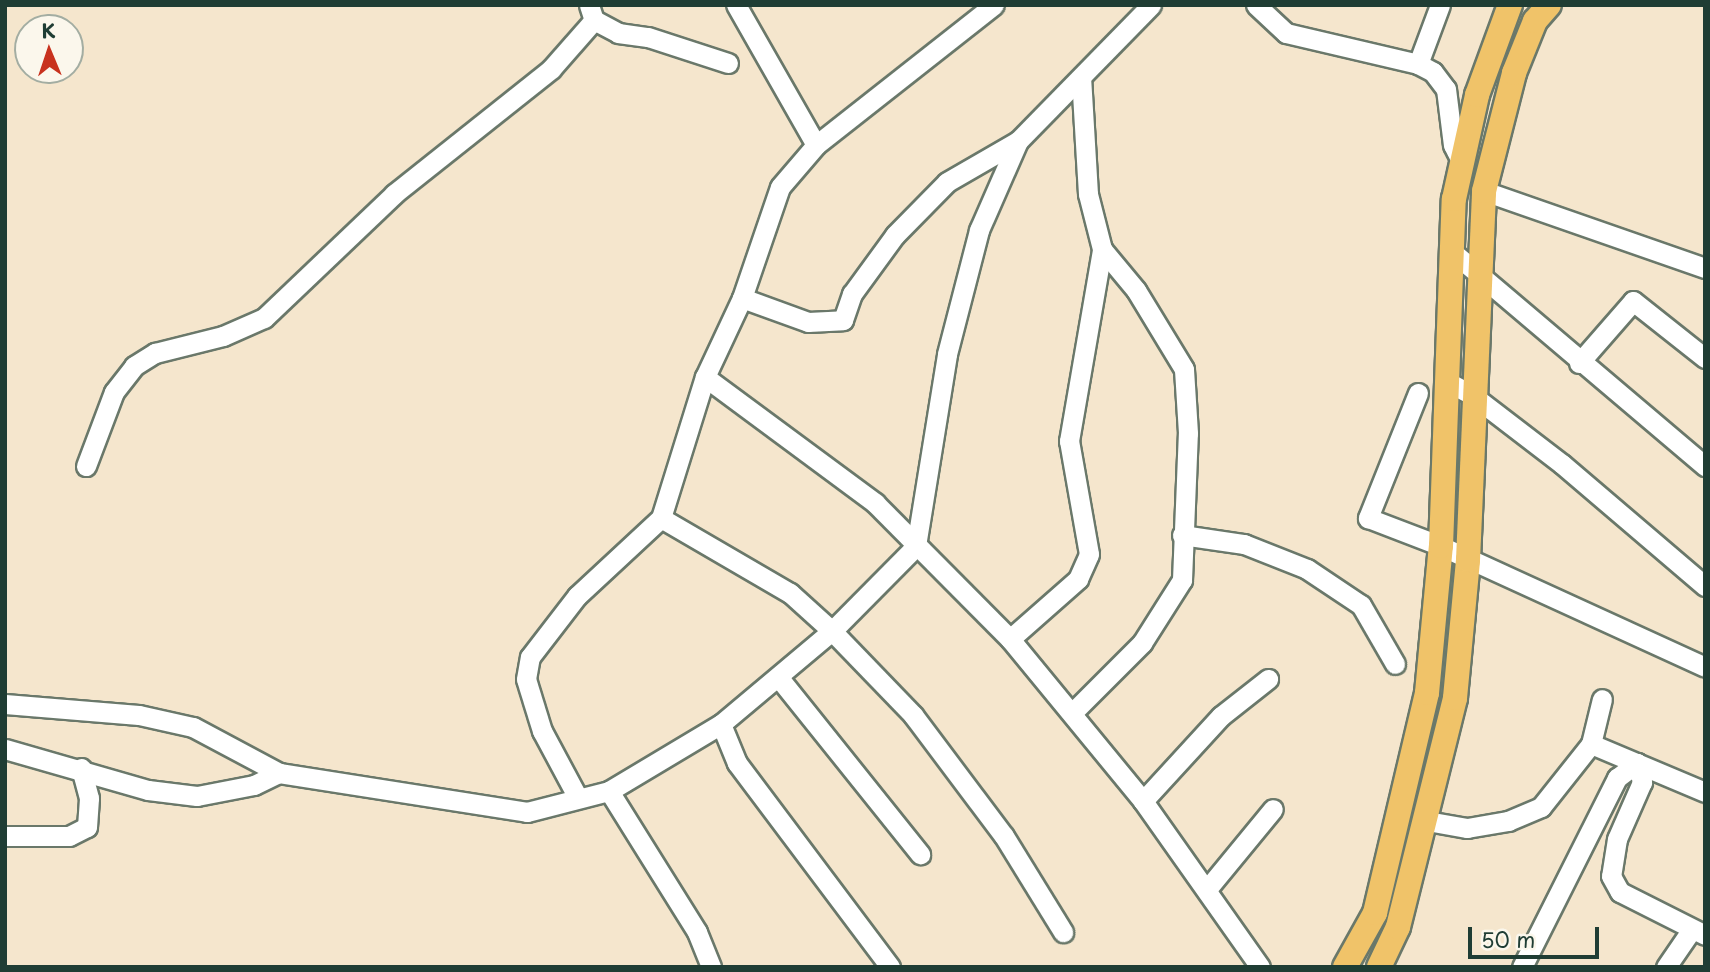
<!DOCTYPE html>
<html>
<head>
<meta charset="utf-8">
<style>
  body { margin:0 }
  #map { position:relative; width:1710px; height:972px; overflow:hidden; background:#f5e6cd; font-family:"Playpen Sans",sans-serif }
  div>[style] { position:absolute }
  .roads { filter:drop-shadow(2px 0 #6a786a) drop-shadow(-2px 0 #6a786a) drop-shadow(0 2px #6a786a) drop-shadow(0 -2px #6a786a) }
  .minor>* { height:19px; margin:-9.5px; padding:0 9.5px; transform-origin:9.5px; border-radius:9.5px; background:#fff }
  .major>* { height:24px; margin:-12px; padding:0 12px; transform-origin:12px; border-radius:12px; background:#f0c369 }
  span { translate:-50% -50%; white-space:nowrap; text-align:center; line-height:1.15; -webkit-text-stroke:7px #fbf7ec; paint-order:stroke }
  .frame { position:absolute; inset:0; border:7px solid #1f3d34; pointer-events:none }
  .north { position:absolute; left:14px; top:14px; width:70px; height:70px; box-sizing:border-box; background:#fbf7ec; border:2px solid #a3ada2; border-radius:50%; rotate:358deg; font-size:19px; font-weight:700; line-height:28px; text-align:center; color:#1f3d34 }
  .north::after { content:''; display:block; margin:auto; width:24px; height:32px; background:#c8321e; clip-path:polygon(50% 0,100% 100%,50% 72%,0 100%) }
  .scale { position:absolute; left:1468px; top:927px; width:131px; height:32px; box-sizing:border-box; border:4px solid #1f3d34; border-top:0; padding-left:9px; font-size:21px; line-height:24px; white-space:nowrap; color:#1f3d34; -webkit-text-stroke:5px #fbf7ec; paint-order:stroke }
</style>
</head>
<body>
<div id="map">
  <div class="roads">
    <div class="minor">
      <i style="left:589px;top:5px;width:16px;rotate:72deg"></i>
      <i style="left:594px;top:20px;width:27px;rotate:28deg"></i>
      <i style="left:618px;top:33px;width:30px;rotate:8deg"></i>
      <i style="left:648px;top:37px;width:84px;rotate:18deg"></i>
      <i style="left:1256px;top:5px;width:41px;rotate:43deg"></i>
      <i style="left:1286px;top:33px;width:136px;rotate:13.2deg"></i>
      <i style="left:1440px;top:5px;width:63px;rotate:110.4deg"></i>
      <i style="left:1418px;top:64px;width:17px;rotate:28deg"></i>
      <i style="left:1433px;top:72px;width:21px;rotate:53deg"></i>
      <i style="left:1446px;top:89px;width:56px;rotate:82.9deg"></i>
      <i style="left:1453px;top:145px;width:16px;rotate:63deg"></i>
      <i style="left:816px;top:145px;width:226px;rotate:-38.2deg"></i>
      <i style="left:1484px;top:191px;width:234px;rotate:19.2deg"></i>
      <i style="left:1449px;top:249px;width:336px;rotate:40.3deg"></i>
      <i style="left:742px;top:298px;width:70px;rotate:20deg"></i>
      <i style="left:808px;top:322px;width:35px;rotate:-3deg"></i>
      <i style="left:843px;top:320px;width:28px;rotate:-71deg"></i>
      <i style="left:852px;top:294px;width:73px;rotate:-53.9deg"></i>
      <i style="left:895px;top:235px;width:74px;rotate:-45.5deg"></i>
      <i style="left:947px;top:182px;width:82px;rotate:-30deg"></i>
      <i style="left:1579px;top:363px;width:82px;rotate:-48.9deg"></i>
      <i style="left:1633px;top:301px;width:92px;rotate:38.4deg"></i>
      <i style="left:705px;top:377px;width:212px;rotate:36.5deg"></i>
      <i style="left:875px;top:503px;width:192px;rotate:45.2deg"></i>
      <i style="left:1010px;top:639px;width:210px;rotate:50.6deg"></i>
      <i style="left:1143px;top:801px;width:203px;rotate:54.8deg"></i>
      <i style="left:1446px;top:381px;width:30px;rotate:28deg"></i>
      <i style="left:1472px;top:395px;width:113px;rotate:37.5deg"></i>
      <i style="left:1562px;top:464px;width:188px;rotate:40.5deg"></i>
      <i style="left:1418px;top:393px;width:135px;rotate:111.8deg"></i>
      <i style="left:1368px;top:518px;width:78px;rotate:21deg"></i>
      <i style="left:1441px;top:546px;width:290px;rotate:24.6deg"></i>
      <i style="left:86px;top:466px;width:79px;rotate:-69.3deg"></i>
      <i style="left:114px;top:392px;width:33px;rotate:-52deg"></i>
      <i style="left:134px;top:366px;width:25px;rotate:-32deg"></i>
      <i style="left:155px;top:353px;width:70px;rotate:-14deg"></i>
      <i style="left:223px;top:336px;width:45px;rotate:-23.7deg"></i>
      <i style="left:264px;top:318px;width:180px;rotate:-43.6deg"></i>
      <i style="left:394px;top:194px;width:201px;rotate:-38.5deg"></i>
      <i style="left:551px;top:69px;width:65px;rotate:-48.7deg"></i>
      <i style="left:661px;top:518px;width:149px;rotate:30.2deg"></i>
      <i style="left:790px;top:593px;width:57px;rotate:42.1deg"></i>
      <i style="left:832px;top:631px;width:117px;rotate:46deg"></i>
      <i style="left:913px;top:715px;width:151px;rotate:53.1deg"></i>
      <i style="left:1004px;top:836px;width:113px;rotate:58.4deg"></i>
      <i style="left:1182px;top:535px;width:63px;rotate:8.3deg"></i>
      <i style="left:1244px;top:544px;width:68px;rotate:21.6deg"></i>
      <i style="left:1307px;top:569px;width:65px;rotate:33.7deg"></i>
      <i style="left:1361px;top:605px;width:68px;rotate:60deg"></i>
      <i style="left:1010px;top:639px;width:91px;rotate:-41.4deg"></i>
      <i style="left:1078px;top:579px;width:27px;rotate:-66deg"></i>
      <i style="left:1089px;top:554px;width:115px;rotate:-100deg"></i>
      <i style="left:1069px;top:441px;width:195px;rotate:-80.2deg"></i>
      <i style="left:779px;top:678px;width:226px;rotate:51.3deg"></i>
      <i style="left:5px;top:704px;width:134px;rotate:4.7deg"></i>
      <i style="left:139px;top:715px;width:55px;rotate:12.5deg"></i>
      <i style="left:193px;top:727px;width:98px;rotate:28.1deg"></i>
      <i style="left:279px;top:773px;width:251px;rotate:8.9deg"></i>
      <i style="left:527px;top:812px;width:85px;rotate:-14.4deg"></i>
      <i style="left:609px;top:791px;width:131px;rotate:-30.9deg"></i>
      <i style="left:721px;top:724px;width:145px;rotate:-40deg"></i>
      <i style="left:832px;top:631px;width:120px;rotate:-45.3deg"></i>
      <i style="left:916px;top:546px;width:194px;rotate:-80.8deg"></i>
      <i style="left:947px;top:354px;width:128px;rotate:-75.5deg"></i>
      <i style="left:979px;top:230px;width:97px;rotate:-66.3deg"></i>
      <i style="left:1018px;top:141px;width:190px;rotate:-45.6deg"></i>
      <i style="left:1073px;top:712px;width:98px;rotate:-45deg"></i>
      <i style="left:1142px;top:643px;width:75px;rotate:-57.6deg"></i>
      <i style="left:1182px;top:580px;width:147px;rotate:-87.7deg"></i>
      <i style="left:1188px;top:433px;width:64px;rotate:-93.6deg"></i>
      <i style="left:1184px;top:369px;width:92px;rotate:-121.3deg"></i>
      <i style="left:1136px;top:290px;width:53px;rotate:-129.7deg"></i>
      <i style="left:1102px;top:249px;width:57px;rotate:-104.3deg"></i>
      <i style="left:1088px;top:194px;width:117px;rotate:-93.4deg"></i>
      <i style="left:721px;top:724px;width:42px;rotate:67.7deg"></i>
      <i style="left:737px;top:763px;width:255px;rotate:53.1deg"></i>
      <i style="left:1591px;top:744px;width:124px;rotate:22.8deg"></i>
      <i style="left:5px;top:749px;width:149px;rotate:16deg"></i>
      <i style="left:148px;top:790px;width:49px;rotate:7deg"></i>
      <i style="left:197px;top:796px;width:58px;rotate:-10.9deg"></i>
      <i style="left:254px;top:785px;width:28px;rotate:-26deg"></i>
      <i style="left:609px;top:791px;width:166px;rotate:58deg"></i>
      <i style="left:697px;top:932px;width:38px;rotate:68deg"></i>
      <i style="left:578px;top:798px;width:76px;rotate:-118.2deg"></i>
      <i style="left:542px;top:731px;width:54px;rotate:-107.1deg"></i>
      <i style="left:526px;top:679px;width:22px;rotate:-80deg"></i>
      <i style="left:530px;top:657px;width:77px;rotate:-52.4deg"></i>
      <i style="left:577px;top:596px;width:115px;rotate:-42.9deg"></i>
      <i style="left:661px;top:518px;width:148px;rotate:-72.7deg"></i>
      <i style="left:705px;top:377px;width:87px;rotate:-64.9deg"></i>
      <i style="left:742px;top:298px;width:117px;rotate:-71.1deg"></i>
      <i style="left:780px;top:187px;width:55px;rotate:-49.4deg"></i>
      <i style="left:816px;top:145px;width:161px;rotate:-119.7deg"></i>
      <i style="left:1143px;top:801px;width:115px;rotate:-47.5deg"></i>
      <i style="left:1221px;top:716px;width:60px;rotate:-38.2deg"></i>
      <i style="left:1427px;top:821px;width:41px;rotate:9.9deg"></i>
      <i style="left:1467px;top:828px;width:42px;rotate:-9.7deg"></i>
      <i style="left:1508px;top:821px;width:36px;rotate:-23deg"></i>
      <i style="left:1541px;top:807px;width:80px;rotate:-51.6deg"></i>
      <i style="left:1591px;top:744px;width:46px;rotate:-76.3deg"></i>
      <i style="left:5px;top:836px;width:64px"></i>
      <i style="left:69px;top:836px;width:20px;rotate:-27deg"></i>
      <i style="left:87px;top:827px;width:29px;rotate:-86deg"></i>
      <i style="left:89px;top:798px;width:31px;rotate:-105deg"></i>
      <i style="left:1208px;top:888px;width:102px;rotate:-50.6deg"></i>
      <i style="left:1522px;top:967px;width:212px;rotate:-63.3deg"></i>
      <i style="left:1617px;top:778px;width:25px;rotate:-37deg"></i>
      <i style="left:1637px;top:763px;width:20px;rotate:75deg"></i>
      <i style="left:1642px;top:782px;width:62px;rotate:113.7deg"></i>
      <i style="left:1617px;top:839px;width:37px;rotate:99deg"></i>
      <i style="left:1611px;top:876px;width:18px;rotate:61deg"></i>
      <i style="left:1620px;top:892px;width:95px;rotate:26.8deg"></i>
      <i style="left:1666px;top:967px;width:46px;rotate:-55.6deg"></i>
    </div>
    <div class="major">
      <i style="left:1345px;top:967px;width:62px;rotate:-60.9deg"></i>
      <i style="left:1375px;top:913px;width:226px;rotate:-76.7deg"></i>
      <i style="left:1427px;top:693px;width:148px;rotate:-84.6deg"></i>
      <i style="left:1441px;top:546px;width:347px;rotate:-87.9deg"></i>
      <i style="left:1454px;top:199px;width:107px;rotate:-77.5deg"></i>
      <i style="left:1477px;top:95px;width:96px;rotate:-69.9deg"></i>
      <i style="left:1379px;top:967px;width:44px;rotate:-64.6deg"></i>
      <i style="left:1398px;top:927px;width:236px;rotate:-76deg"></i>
      <i style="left:1455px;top:698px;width:139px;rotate:-84.6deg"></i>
      <i style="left:1468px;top:560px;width:369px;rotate:-87.5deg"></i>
      <i style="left:1484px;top:191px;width:122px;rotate:-75.7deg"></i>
      <i style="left:1514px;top:73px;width:56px;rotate:-68deg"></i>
      <i style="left:1535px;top:21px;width:21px;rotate:-49deg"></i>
    </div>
  </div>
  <div class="frame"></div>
  <div class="north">K</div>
  <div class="scale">50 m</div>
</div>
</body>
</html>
